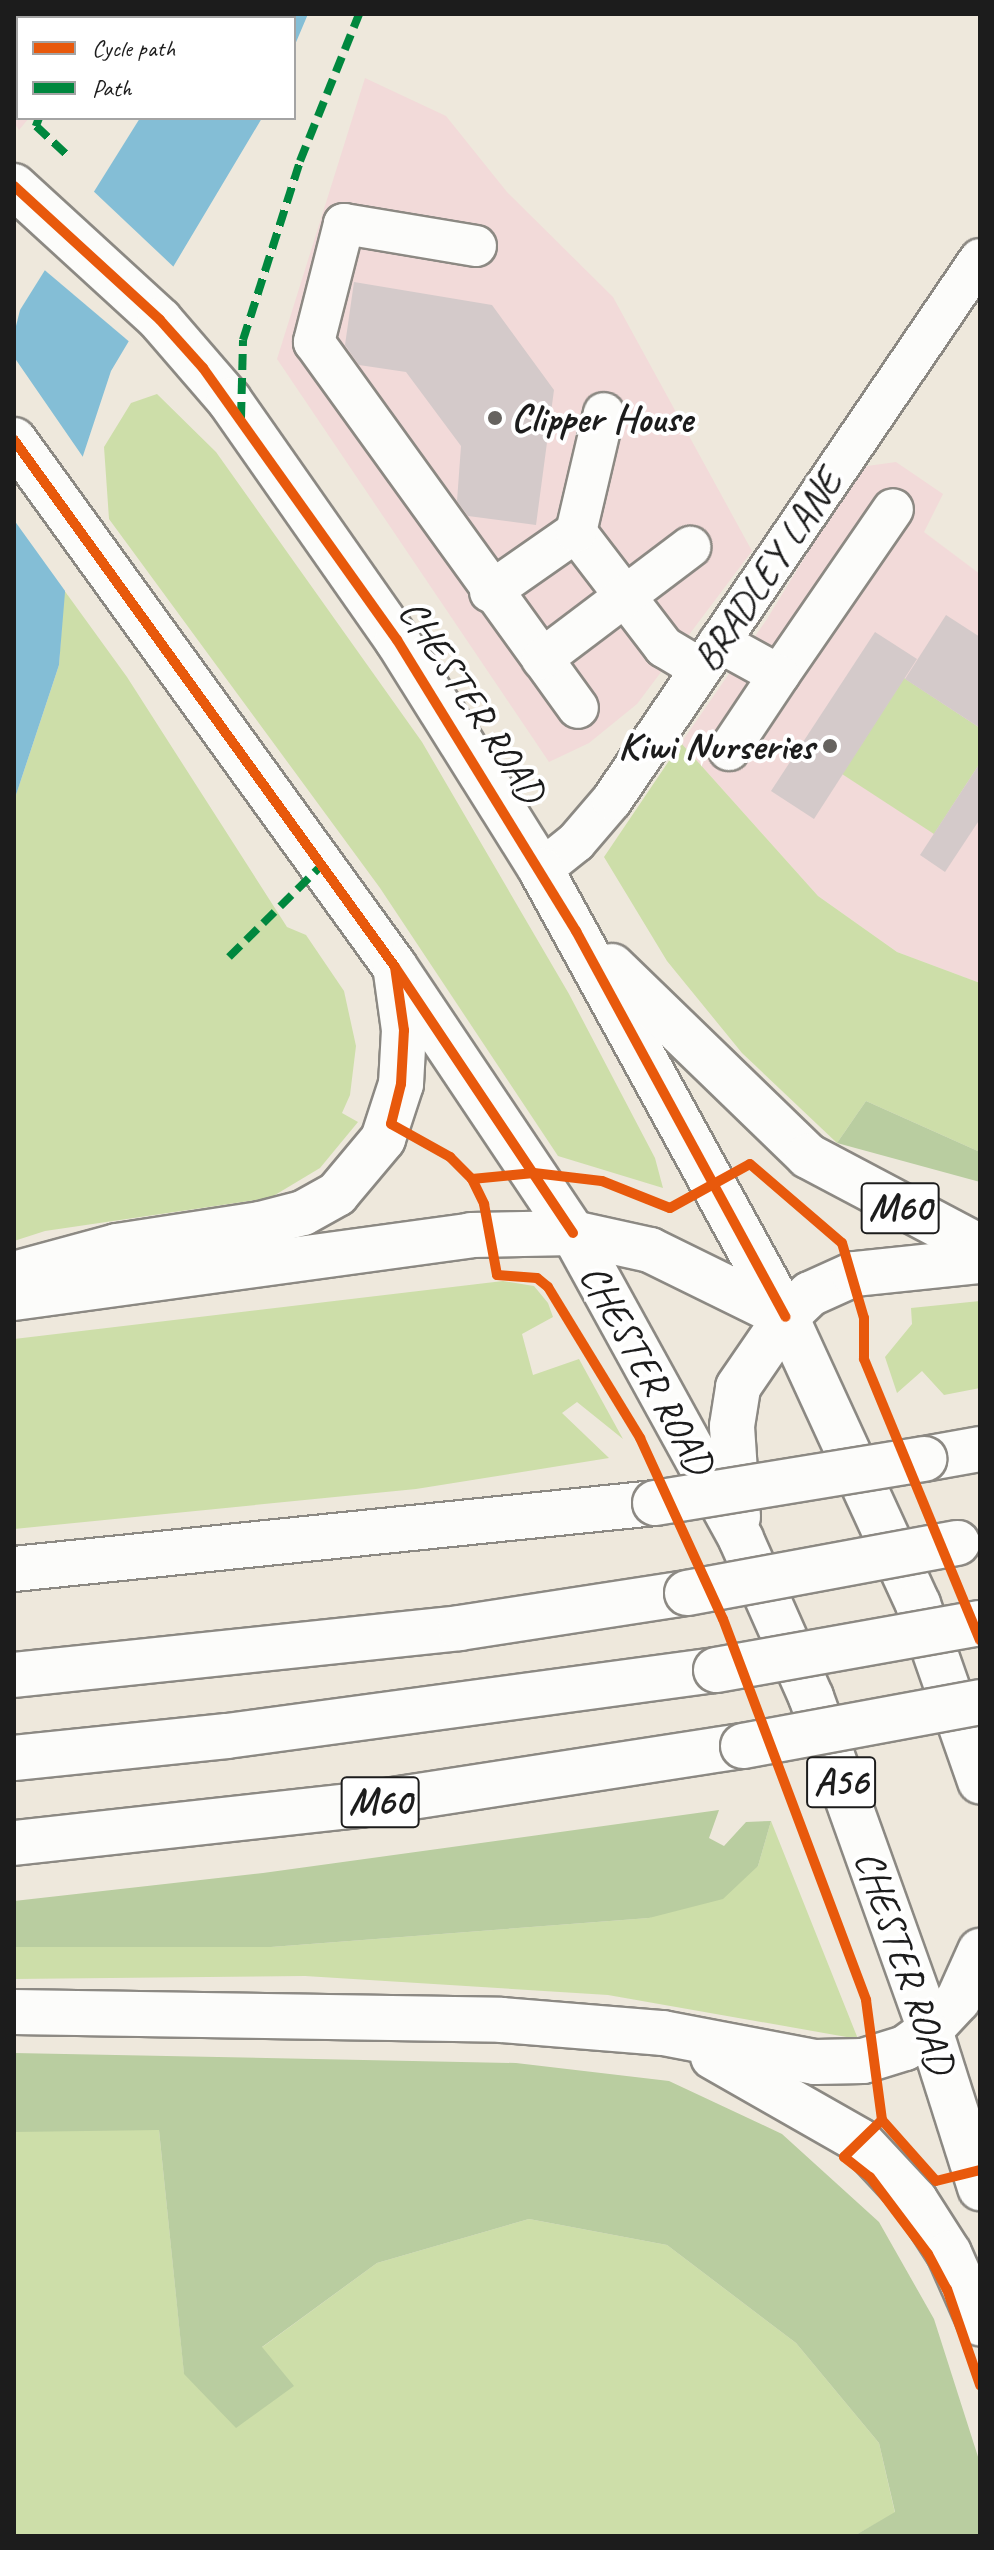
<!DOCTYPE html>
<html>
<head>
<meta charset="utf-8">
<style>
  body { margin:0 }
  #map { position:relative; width:994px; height:2550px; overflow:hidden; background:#eee8dc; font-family:Caveat,sans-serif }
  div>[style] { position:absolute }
  .built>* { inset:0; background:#f2dad9 }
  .green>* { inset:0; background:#cddea9 }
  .forest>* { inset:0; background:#b9cda0 }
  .water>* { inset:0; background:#84bed6 }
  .pier>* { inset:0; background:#eee8dc }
  .building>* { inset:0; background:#d4caca }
  .roads { filter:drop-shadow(2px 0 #8c8983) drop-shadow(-2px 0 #8c8983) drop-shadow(0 2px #8c8983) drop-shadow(0 -2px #8c8983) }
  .minor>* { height:40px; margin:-20px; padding:0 20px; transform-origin:20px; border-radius:20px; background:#fcfcfa }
  .highway>* { height:44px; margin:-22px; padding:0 22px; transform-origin:22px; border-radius:22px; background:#fcfcfa }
  .bridges { filter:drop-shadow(2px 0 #8c8983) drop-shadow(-2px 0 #8c8983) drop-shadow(0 2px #8c8983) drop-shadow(0 -2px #8c8983) }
  .highway-bridge>* { height:44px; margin:-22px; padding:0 22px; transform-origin:22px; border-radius:22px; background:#fcfcfa }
  .quiet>* { height:8px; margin-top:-4px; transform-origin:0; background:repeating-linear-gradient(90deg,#00873e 0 16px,transparent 0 24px) }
  .cycleway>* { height:10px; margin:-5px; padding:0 5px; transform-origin:5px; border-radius:5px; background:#e8590c }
  .dots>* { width:22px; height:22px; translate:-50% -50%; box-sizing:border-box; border:4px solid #fff; border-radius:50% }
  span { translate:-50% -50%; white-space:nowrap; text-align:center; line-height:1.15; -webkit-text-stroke:8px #fff; paint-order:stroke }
  .shield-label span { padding:2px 6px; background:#fff; border:2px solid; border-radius:6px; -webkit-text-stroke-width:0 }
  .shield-label { font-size:38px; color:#1c1c1c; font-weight:700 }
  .poi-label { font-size:40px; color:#1c1c1c; font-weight:700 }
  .left { translate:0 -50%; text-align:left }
  .right { translate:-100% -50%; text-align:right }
  .street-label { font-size:40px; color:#1c1c1c }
  .frame { position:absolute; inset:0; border:16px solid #1c1c1c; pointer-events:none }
  .legend { position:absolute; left:16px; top:16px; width:280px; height:104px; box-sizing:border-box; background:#fff; border:2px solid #a4a4a4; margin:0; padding:10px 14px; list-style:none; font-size:24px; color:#1c1c1c }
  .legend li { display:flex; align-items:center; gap:16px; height:40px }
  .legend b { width:40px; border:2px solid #a4a4a4 }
</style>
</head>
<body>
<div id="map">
  <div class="built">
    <i style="clip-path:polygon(14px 14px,99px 14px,18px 18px,18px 118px,29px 118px,19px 130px,14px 123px)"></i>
    <i style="clip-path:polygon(365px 78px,446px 116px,507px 192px,613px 297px,752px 551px,637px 704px,589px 743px,549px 762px,277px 359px)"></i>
    <i style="clip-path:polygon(896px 462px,943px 494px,924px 532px,980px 574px,980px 983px,897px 952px,818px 896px,681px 743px,767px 619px,860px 467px)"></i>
  </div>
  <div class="green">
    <i style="clip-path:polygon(157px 394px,216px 452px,422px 742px,569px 994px,655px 1158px,663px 1188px,558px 1156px,380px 888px,109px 519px,104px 447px,131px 403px)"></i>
    <i style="clip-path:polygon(64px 590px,127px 677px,287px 927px,306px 935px,344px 991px,356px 1046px,350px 1095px,342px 1113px,358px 1122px,320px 1168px,270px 1198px,45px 1231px,14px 1241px,14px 801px,59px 665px)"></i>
    <i style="clip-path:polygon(904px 678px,980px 728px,980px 763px,934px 834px,842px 774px)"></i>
    <i style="clip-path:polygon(681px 743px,818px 896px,897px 952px,980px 983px,980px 1152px,866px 1101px,837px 1143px,742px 1053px,667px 961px,604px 857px)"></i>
    <i style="clip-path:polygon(503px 1281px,534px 1286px,548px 1303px,553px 1317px,522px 1334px,533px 1375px,579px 1359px,623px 1439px,577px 1402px,562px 1413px,609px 1458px,416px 1489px,14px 1529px,14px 1339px)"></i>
    <i style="clip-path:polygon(980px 1301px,980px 1388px,944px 1395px,922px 1371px,897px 1393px,885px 1357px,912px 1324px,911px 1308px)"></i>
    <i style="clip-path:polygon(771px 1821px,858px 2039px,608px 1995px,305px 1976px,14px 1979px,14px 1947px,271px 1947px,649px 1918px,758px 1866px)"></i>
    <i style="clip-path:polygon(14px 2130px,159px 2130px,184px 2373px,261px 2348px,377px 2263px,529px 2219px,667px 2245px,796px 2343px,879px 2443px,895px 2513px,854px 2536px,14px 2536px)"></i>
  </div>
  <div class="forest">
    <i style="clip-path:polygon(866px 1101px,980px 1152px,980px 1182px,837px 1143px)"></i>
    <i style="clip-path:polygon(719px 1810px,709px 1838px,724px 1846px,746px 1822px,771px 1821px,758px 1866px,723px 1899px,649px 1918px,271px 1947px,14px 1947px,14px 1901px,263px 1873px)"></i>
    <i style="clip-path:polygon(14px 2053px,516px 2063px,669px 2081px,782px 2134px,879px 2222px,934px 2319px,980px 2463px,980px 2536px,854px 2536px,895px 2512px,879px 2443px,796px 2343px,667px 2245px,529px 2219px,377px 2263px,262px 2347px,294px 2386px,236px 2428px,184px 2374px,159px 2130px,14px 2132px)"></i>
  </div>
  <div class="water">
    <i style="clip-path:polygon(196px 14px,308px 14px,294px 47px,294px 18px,194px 18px)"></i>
    <i style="clip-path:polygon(140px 118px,262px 118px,111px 371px,74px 483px,59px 665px,14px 801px,14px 334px,20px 310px)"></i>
  </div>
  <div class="pier">
    <i style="clip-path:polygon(89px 187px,178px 271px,132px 344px,41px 267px)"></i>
    <i style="clip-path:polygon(14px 357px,85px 460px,78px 484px,68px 595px,14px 520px)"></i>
  </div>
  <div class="building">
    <i style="clip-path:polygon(354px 282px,492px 305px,554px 390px,536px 525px,468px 516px,457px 501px,461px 446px,406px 372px,359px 365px,345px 345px)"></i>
    <i style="clip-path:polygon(946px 615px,980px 637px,980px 728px,905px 679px)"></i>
    <i style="clip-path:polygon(875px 632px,917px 659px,814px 819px,771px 791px)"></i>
    <i style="clip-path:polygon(980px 763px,980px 819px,945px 872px,920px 855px)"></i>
  </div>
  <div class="roads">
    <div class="minor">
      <i style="left:476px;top:246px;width:134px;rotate:-170.5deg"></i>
      <i style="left:344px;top:224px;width:122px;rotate:104.3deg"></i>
      <i style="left:314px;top:342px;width:451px;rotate:54.2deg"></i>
      <i style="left:576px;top:532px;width:145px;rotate:52.6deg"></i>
      <i style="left:664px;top:647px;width:43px;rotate:30.7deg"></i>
      <i style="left:490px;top:592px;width:105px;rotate:-34.9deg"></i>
      <i style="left:576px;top:532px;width:122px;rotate:-76.8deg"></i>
      <i style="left:719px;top:642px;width:68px;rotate:28.8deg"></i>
      <i style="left:779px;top:675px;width:201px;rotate:-55.5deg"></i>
      <i style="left:542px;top:659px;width:186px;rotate:-37.1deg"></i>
      <i style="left:729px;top:750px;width:90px;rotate:-56.3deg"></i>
      <i style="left:541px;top:870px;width:45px;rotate:-38.7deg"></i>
      <i style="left:576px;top:842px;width:55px;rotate:-49.4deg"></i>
      <i style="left:612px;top:800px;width:654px;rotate:-55.78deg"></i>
    </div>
    <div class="highway">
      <i style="left:14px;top:186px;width:198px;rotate:42.5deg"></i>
      <i style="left:160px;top:320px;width:106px;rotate:49.2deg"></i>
      <i style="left:229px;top:400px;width:293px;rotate:55deg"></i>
      <i style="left:397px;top:640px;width:271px;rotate:57.9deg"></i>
      <i style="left:541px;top:870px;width:510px;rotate:61.27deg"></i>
      <i style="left:786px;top:1317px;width:316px;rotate:65.3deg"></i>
      <i style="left:918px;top:1604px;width:188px;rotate:70.7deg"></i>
      <i style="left:14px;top:440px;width:650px;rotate:54.13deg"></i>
      <i style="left:395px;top:967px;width:320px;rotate:56.2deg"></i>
      <i style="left:573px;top:1233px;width:349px;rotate:61.2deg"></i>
      <i style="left:741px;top:1539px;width:173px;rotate:66.1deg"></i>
      <i style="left:811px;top:1697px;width:354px;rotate:70.3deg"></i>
      <i style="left:930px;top:2030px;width:166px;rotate:72.4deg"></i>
      <i style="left:612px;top:966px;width:273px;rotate:44.1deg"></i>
      <i style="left:808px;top:1156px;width:195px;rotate:27.9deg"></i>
      <i style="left:14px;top:1274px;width:107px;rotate:-15.2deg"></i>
      <i style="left:117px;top:1246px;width:145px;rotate:-8.7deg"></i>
      <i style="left:260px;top:1224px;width:44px;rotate:-14.3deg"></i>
      <i style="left:303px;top:1213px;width:39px;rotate:-29deg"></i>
      <i style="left:337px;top:1194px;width:72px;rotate:-50.1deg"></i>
      <i style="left:383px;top:1139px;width:58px;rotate:-71.9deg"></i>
      <i style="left:401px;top:1084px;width:54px;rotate:-86.8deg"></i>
      <i style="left:404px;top:1030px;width:59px;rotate:-97.9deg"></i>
      <i style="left:14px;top:1298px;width:461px;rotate:-7.8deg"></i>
      <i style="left:471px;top:1235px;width:102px;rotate:-1.1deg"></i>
      <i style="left:573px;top:1233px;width:79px;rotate:12.4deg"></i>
      <i style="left:650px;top:1250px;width:152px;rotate:26.2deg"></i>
      <i style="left:924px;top:1459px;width:57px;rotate:-10.1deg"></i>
      <i style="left:738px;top:1517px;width:91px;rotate:-93.8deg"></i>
      <i style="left:732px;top:1426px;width:39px;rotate:-81deg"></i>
      <i style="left:738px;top:1387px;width:85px;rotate:-55.6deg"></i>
      <i style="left:786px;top:1317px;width:33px;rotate:-44deg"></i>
      <i style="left:810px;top:1294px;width:48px;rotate:-24.4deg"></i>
      <i style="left:854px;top:1274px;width:127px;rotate:-5.9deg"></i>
      <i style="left:14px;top:1569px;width:644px;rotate:-5.88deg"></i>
      <i style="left:14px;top:1675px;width:448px;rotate:-6deg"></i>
      <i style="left:460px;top:1628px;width:230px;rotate:-8.8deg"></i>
      <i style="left:14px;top:1758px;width:214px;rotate:-5.9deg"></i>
      <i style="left:227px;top:1736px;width:493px;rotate:-7.7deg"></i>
      <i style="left:14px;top:1843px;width:348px;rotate:-6.3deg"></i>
      <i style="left:360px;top:1805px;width:388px;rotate:-8.8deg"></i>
      <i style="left:14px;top:2012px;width:487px;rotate:0.9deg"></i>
      <i style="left:501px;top:2020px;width:163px;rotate:4.6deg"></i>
      <i style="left:663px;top:2033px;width:155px;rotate:10.8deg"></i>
      <i style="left:815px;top:2062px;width:48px;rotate:-1.2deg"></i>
      <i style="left:863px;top:2061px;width:44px;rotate:-17.2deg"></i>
      <i style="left:905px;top:2048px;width:31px;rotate:-36deg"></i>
      <i style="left:930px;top:2030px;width:41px;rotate:-47deg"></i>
      <i style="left:958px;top:2000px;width:54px;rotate:-65.8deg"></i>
      <i style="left:713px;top:2057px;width:169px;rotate:29.7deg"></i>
      <i style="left:860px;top:2141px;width:81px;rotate:47deg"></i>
      <i style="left:915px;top:2200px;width:63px;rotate:57.3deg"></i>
      <i style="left:949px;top:2253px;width:77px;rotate:66.1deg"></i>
    </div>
  </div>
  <div class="bridges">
    <div class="highway-bridge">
      <i style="left:655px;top:1503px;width:273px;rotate:-9.3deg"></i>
      <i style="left:687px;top:1593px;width:275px;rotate:-10.5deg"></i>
      <i style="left:716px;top:1670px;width:268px;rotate:-10.1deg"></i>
      <i style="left:743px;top:1746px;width:241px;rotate:-10.5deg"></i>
    </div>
  </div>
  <div class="quiet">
    <i style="left:39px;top:118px;width:9px;rotate:111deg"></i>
    <i style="left:36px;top:126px;width:42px;rotate:43.1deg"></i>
    <i style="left:241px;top:418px;width:78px;rotate:-88.5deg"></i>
    <i style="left:243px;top:340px;width:188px;rotate:-72.3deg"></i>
    <i style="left:300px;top:161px;width:158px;rotate:-68.1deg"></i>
    <i style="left:229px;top:957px;width:129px;rotate:-44.7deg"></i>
  </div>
  <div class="cycleway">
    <i style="left:14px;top:186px;width:198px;rotate:42.5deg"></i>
    <i style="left:160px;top:320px;width:64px;rotate:48.1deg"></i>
    <i style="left:203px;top:368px;width:334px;rotate:54.5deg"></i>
    <i style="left:397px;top:640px;width:342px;rotate:58.4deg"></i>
    <i style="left:576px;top:931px;width:439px;rotate:61.5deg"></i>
    <i style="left:14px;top:440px;width:650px;rotate:54.13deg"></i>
    <i style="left:395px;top:967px;width:320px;rotate:56.2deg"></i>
    <i style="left:395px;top:967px;width:64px;rotate:81.9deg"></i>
    <i style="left:404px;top:1030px;width:54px;rotate:93.2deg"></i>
    <i style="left:401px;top:1084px;width:41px;rotate:104deg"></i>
    <i style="left:391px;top:1124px;width:68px;rotate:29.2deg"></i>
    <i style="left:450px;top:1157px;width:31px;rotate:45deg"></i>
    <i style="left:472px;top:1179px;width:28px;rotate:64deg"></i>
    <i style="left:484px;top:1204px;width:72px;rotate:79.6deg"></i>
    <i style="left:497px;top:1275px;width:40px;rotate:4.3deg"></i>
    <i style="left:537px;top:1278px;width:14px;rotate:39deg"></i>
    <i style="left:548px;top:1287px;width:177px;rotate:58.6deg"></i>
    <i style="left:640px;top:1438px;width:199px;rotate:65.4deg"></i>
    <i style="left:723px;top:1619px;width:407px;rotate:69.4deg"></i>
    <i style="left:866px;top:2000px;width:121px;rotate:82.4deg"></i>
    <i style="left:882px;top:2120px;width:81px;rotate:48.5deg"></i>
    <i style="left:936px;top:2181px;width:45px;rotate:-14deg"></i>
    <i style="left:472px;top:1179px;width:62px;rotate:-5.5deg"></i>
    <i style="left:534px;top:1173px;width:68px;rotate:6.7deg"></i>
    <i style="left:602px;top:1181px;width:73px;rotate:21.7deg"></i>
    <i style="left:670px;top:1208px;width:91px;rotate:-28.8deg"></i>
    <i style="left:750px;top:1164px;width:121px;rotate:40.7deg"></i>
    <i style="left:842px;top:1243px;width:78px;rotate:73.7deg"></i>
    <i style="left:864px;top:1318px;width:41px;rotate:90deg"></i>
    <i style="left:864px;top:1359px;width:304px;rotate:67.6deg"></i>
    <i style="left:882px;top:2120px;width:53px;rotate:135.8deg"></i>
    <i style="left:844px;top:2157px;width:33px;rotate:38deg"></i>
    <i style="left:870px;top:2177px;width:96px;rotate:53deg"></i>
    <i style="left:928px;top:2254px;width:40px;rotate:62deg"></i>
    <i style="left:947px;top:2289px;width:102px;rotate:71deg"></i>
  </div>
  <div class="dots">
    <i style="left:495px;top:418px;background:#66635f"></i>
    <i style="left:830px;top:746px;background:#66635f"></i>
  </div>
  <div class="shield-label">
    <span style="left:900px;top:1208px">M60</span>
    <span style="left:841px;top:1782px">A56</span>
    <span style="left:380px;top:1802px">M60</span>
  </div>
  <div class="poi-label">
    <span class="left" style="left:511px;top:418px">Clipper House</span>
    <span class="right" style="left:814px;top:746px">Kiwi Nurseries</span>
  </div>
  <div class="street-label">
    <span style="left:767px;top:570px;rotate:-56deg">BRADLEY LANE</span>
    <span style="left:472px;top:701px;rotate:57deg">CHESTER ROAD</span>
    <span style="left:647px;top:1369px;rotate:61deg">CHESTER ROAD</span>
    <span style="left:905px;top:1962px;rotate:71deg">CHESTER ROAD</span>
  </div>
  <div class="frame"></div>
  <ul class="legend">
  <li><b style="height:10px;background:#e8590c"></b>Cycle path</li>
  <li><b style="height:10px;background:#00873e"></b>Path</li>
  </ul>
</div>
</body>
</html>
